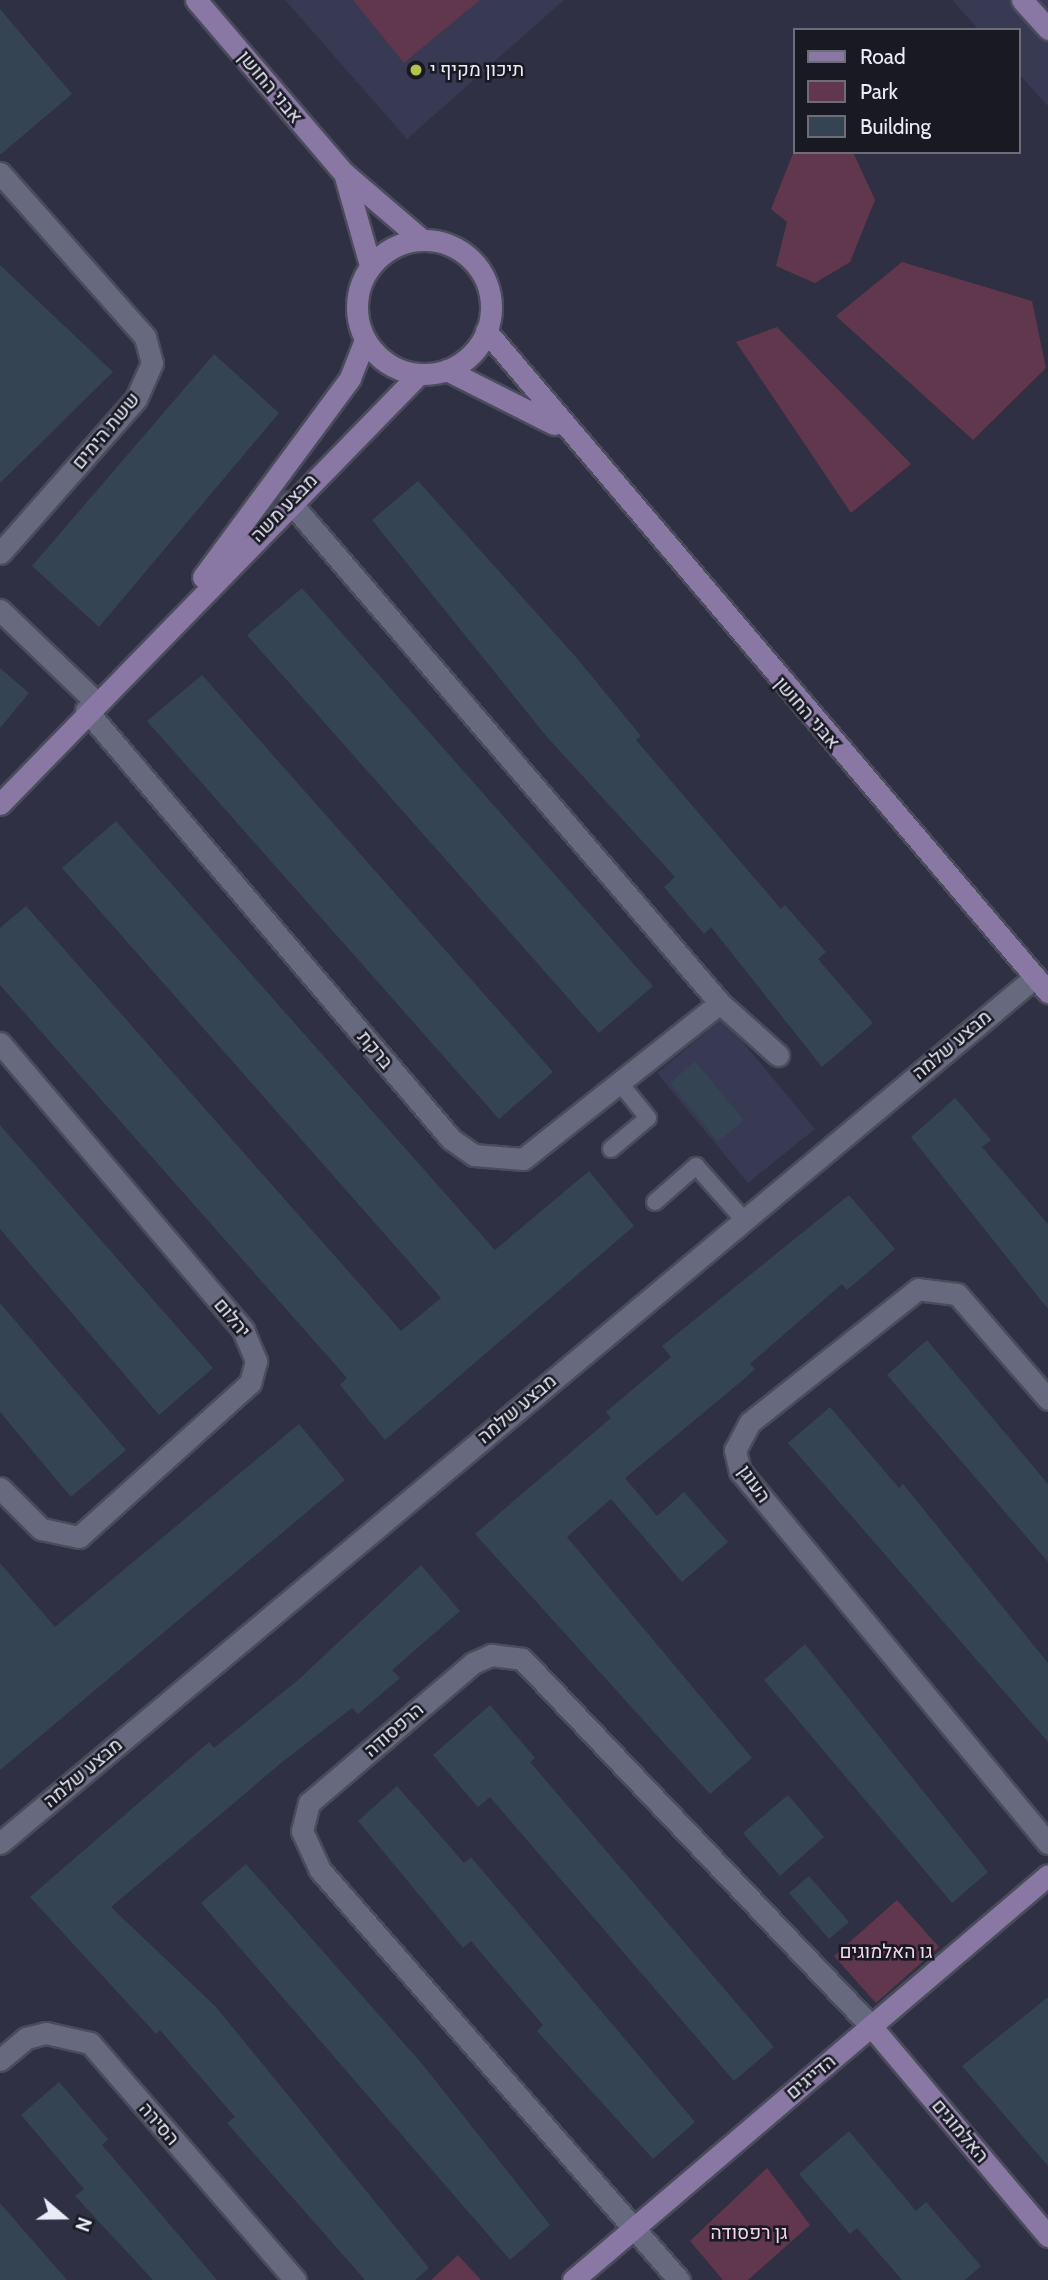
<!DOCTYPE html>
<html>
<head>
<meta charset="utf-8">
<style>
  body { margin:0 }
  #map { position:relative; width:1048px; height:2280px; overflow:hidden; background:#2f3043; font-family:Cabin,Heebo,sans-serif }
  div>[style] { position:absolute }
  .built>* { inset:0; background:#383952 }
  .green>* { inset:0; background:#61374d }
  .building>* { inset:0; background:#344453 }
  .roads { filter:drop-shadow(2px 0 #4a4b5b) drop-shadow(-2px 0 #4a4b5b) drop-shadow(0 2px #4a4b5b) drop-shadow(0 -2px #4a4b5b) }
  .lane>* { height:16px; margin:-8px; padding:0 8px; transform-origin:8px; border-radius:8px; background:#67697f }
  .street>* { height:21px; margin:-10.5px; padding:0 10.5px; transform-origin:10.5px; border-radius:10.5px; background:#67697f }
  .secondary>* { height:21px; margin:-10.5px; padding:0 10.5px; transform-origin:10.5px; border-radius:10.5px; background:#8978a3 }
  .secondary>.ring { margin:-10.5px; padding:0; box-sizing:content-box; background:none; border:21px solid #8978a3; border-radius:50% }
  .dots>* { width:19px; height:19px; translate:-50% -50%; box-sizing:border-box; border:4px solid #181922; border-radius:50% }
  span { translate:-50% -50%; white-space:nowrap; text-align:center; line-height:1.15; -webkit-text-stroke:5px #181922; paint-order:stroke }
  .poi-label { font-size:19px; color:#eaebf8 }
  .left { translate:0 -50%; text-align:left }
  .street-label { font-size:19px; color:#eaebf8 }
  .park-label { font-size:19px; color:#f5d6e5 }
  .legend { position:absolute; left:793px; top:28px; width:228px; height:126px; box-sizing:border-box; background:#181922; border:2px solid #6c6d78; margin:0; padding:9px 12px; list-style:none; font-size:21px; color:#eaebf8 }
  .legend li { display:flex; align-items:center; gap:14px; height:35px }
  .legend b { width:35px; border:2px solid #6c6d78 }
  .north { position:absolute; left:28px; top:2182px; width:70px; height:70px; -webkit-text-stroke:5px #181922; paint-order:stroke; rotate:110deg; font-size:19px; font-weight:700; line-height:28px; text-align:center; color:#eaebf8 }
  .north::after { content:''; display:block; margin:auto; width:24px; height:32px; background:#eaebf8; clip-path:polygon(50% 0,100% 100%,50% 72%,0 100%) }
</style>
</head>
<body>
<div id="map">
  <div class="built">
    <i style="clip-path:polygon(285px 0,564px 0,407px 139px)"></i>
    <i style="clip-path:polygon(952px 0,1048px 0,1048px 106px,1018px 73px,1018px 30px,979px 30px)"></i>
    <i style="clip-path:polygon(723px 1018px,815px 1129px,748px 1183px,657px 1073px)"></i>
  </div>
  <div class="green">
    <i style="clip-path:polygon(353px 0,480px 0,404px 63px)"></i>
    <i style="clip-path:polygon(794px 151px,853px 152px,875px 200px,850px 262px,815px 283px,776px 266px,787px 222px,771px 209px)"></i>
    <i style="clip-path:polygon(902px 262px,1032px 301px,1046px 368px,973px 440px,836px 316px)"></i>
    <i style="clip-path:polygon(777px 327px,911px 464px,851px 513px,736px 342px)"></i>
    <i style="clip-path:polygon(897px 1900px,939px 1947px,876px 2003px,834px 1956px)"></i>
    <i style="clip-path:polygon(767px 2168px,810px 2225px,748px 2280px,723px 2280px,690px 2241px)"></i>
    <i style="clip-path:polygon(458px 2255px,481px 2280px,431px 2280px)"></i>
  </div>
  <div class="building">
    <i style="clip-path:polygon(0 9px,72px 94px,0 155px)"></i>
    <i style="clip-path:polygon(0 265px,113px 372px,0 483px)"></i>
    <i style="clip-path:polygon(214px 354px,279px 413px,99px 627px,32px 566px)"></i>
    <i style="clip-path:polygon(418px 481px,575px 656px,641px 736px,636px 740px,781px 909px,785px 905px,826px 952px,818px 959px,873px 1023px,822px 1067px,711px 927px,704px 934px,664px 887px,675px 877px,547px 737px,372px 520px)"></i>
    <i style="clip-path:polygon(302px 588px,653px 986px,599px 1033px,247px 635px)"></i>
    <i style="clip-path:polygon(0 668px,29px 693px,0 728px)"></i>
    <i style="clip-path:polygon(202px 675px,553px 1072px,499px 1119px,147px 721px)"></i>
    <i style="clip-path:polygon(116px 821px,495px 1250px,589px 1171px,634px 1226px,385px 1440px,340px 1385px,347px 1378px,0 985px,0 928px,26px 906px,401px 1331px,441px 1298px,62px 868px)"></i>
    <i style="clip-path:polygon(695px 1061px,744px 1120px,718px 1142px,670px 1083px)"></i>
    <i style="clip-path:polygon(955px 1098px,991px 1140px,982px 1147px,1048px 1224px,1048px 1309px,911px 1137px)"></i>
    <i style="clip-path:polygon(0 1125px,213px 1368px,159px 1415px,0 1229px)"></i>
    <i style="clip-path:polygon(849px 1195px,895px 1249px,847px 1290px,842px 1284px,750px 1364px,755px 1369px,744px 1379px,625px 1478px,657px 1516px,684px 1492px,728px 1542px,682px 1582px,611px 1499px,567px 1537px,752px 1758px,710px 1794px,475px 1534px,611px 1418px,606px 1412px,671px 1357px,662px 1346px)"></i>
    <i style="clip-path:polygon(0 1303px,126px 1450px,71px 1497px,0 1412px)"></i>
    <i style="clip-path:polygon(927px 1340px,1048px 1484px,1048px 1562px,887px 1375px)"></i>
    <i style="clip-path:polygon(830px 1407px,899px 1488px,903px 1484px,1048px 1663px,1048px 1742px,788px 1443px)"></i>
    <i style="clip-path:polygon(299px 1424px,345px 1480px,0 1770px,0 1563px,55px 1627px)"></i>
    <i style="clip-path:polygon(421px 1565px,460px 1611px,392px 1670px,400px 1678px,358px 1714px,352px 1708px,281px 1763px,111px 1907px,216px 2007px,429px 2268px,415px 2280px,365px 2280px,227px 2123px,235px 2117px,160px 2030px,156px 2034px,30px 1897px,209px 1742px,214px 1748px,298px 1680px)"></i>
    <i style="clip-path:polygon(805px 1644px,988px 1872px,952px 1903px,764px 1680px)"></i>
    <i style="clip-path:polygon(490px 1705px,535px 1758px,530px 1762px,774px 2047px,734px 2081px,490px 1797px,478px 1807px,433px 1755px)"></i>
    <i style="clip-path:polygon(397px 1786px,464px 1863px,471px 1857px,695px 2122px,653px 2159px,537px 2031px,543px 2025px,471px 1941px,463px 1948px,358px 1821px)"></i>
    <i style="clip-path:polygon(788px 1795px,824px 1837px,780px 1876px,743px 1833px)"></i>
    <i style="clip-path:polygon(246px 1864px,423px 2065px,550px 2225px,510px 2260px,201px 1903px)"></i>
    <i style="clip-path:polygon(809px 1876px,849px 1922px,829px 1939px,789px 1893px)"></i>
    <i style="clip-path:polygon(1048px 1997px,1048px 2166px,962px 2066px)"></i>
    <i style="clip-path:polygon(59px 2082px,108px 2139px,102px 2145px,217px 2280px,153px 2280px,75px 2196px,84px 2189px,21px 2115px)"></i>
    <i style="clip-path:polygon(849px 2131px,916px 2211px,926px 2202px,981px 2266px,965px 2280px,902px 2280px,857px 2228px,850px 2234px,799px 2174px)"></i>
    <i style="clip-path:polygon(0 2203px,67px 2280px,0 2280px)"></i>
  </div>
  <div class="roads">
    <div class="lane">
      <i style="left:611px;top:1149px;width:48px;rotate:-40deg"></i>
      <i style="left:648px;top:1118px;width:45px;rotate:-128.7deg"></i>
      <i style="left:655px;top:1202px;width:55px;rotate:-41.3deg"></i>
      <i style="left:696px;top:1166px;width:71px;rotate:48.4deg"></i>
    </div>
    <div class="street">
      <i style="left:0;top:173px;width:219px;rotate:48.5deg"></i>
      <i style="left:145px;top:337px;width:27px;rotate:75deg"></i>
      <i style="left:152px;top:363px;width:39px;rotate:114deg"></i>
      <i style="left:136px;top:399px;width:205px;rotate:131.4deg"></i>
      <i style="left:290px;top:502px;width:660px;rotate:49.36deg"></i>
      <i style="left:720px;top:1003px;width:78px;rotate:41.9deg"></i>
      <i style="left:0;top:610px;width:132px;rotate:43.8deg"></i>
      <i style="left:86px;top:710px;width:563px;rotate:49.61deg"></i>
      <i style="left:451px;top:1139px;width:28px;rotate:35deg"></i>
      <i style="left:474px;top:1155px;width:49px;rotate:4.7deg"></i>
      <i style="left:523px;top:1159px;width:251px;rotate:-38.4deg"></i>
      <i style="left:0;top:1043px;width:376px;rotate:49.7deg"></i>
      <i style="left:243px;top:1330px;width:34px;rotate:67deg"></i>
      <i style="left:256px;top:1361px;width:23px;rotate:105deg"></i>
      <i style="left:250px;top:1383px;width:230px;rotate:138deg"></i>
      <i style="left:79px;top:1537px;width:39px;rotate:-168deg"></i>
      <i style="left:41px;top:1529px;width:58px;rotate:-135deg"></i>
      <i style="left:1048px;top:1399px;width:139px;rotate:-130.9deg"></i>
      <i style="left:957px;top:1294px;width:39px;rotate:-173deg"></i>
      <i style="left:918px;top:1289px;width:214px;rotate:141.6deg"></i>
      <i style="left:750px;top:1422px;width:32px;rotate:118deg"></i>
      <i style="left:735px;top:1450px;width:22px;rotate:77deg"></i>
      <i style="left:740px;top:1471px;width:483px;rotate:50.4deg"></i>
      <i style="left:0;top:1843px;width:1350px;rotate:-39.92deg"></i>
      <i style="left:0;top:2060px;width:34px;rotate:-40deg"></i>
      <i style="left:26px;top:2038px;width:21px;rotate:-14deg"></i>
      <i style="left:46px;top:2033px;width:45px;rotate:12.8deg"></i>
      <i style="left:90px;top:2043px;width:313px;rotate:49.1deg"></i>
      <i style="left:679px;top:2280px;width:545px;rotate:-131.21deg"></i>
      <i style="left:320px;top:1870px;width:43px;rotate:-114.8deg"></i>
      <i style="left:302px;top:1831px;width:29px;rotate:-76deg"></i>
      <i style="left:309px;top:1803px;width:216px;rotate:-40.5deg"></i>
      <i style="left:473px;top:1663px;width:20px;rotate:-24deg"></i>
      <i style="left:491px;top:1655px;width:31px;rotate:7deg"></i>
      <i style="left:522px;top:1659px;width:506px;rotate:46.44deg"></i>
    </div>
    <div class="secondary">
      <i style="left:196px;top:0;width:228px;rotate:49.5deg"></i>
      <i style="left:344px;top:173px;width:101px;rotate:40.6deg"></i>
      <i style="left:1022px;top:0;width:39px;rotate:48deg"></i>
      <i style="left:344px;top:173px;width:96px;rotate:74.2deg"></i>
      <i class="ring" style="left:357px;top:240px;width:113px;height:113px"></i>
      <i style="left:486px;top:331px;width:868px;rotate:49.63deg"></i>
      <i style="left:447px;top:370px;width:120px;rotate:26.8deg"></i>
      <i style="left:203px;top:577px;width:247px;rotate:-53.5deg"></i>
      <i style="left:350px;top:378px;width:41px;rotate:-68.5deg"></i>
      <i style="left:0;top:804px;width:600px;rotate:-45.74deg"></i>
      <i style="left:871px;top:2026px;width:275px;rotate:49.9deg"></i>
      <i style="left:573px;top:2280px;width:624px;rotate:-40.45deg"></i>
    </div>
  </div>
  <div class="dots">
    <i style="left:416px;top:70px;background:#b4c24a"></i>
  </div>
  <div class="poi-label">
    <span class="left" style="left:430px;top:70px">תיכון מקיף י</span>
  </div>
  <div class="street-label">
    <span style="left:270px;top:87px;rotate:50deg">אבני החושן</span>
    <span style="left:106px;top:431px;rotate:-50deg">ששת הימים</span>
    <span style="left:284px;top:508px;rotate:-46deg">מבצע משה</span>
    <span style="left:807px;top:713px;rotate:49deg">אבני החושן</span>
    <span style="left:952px;top:1045px;rotate:-40deg">מבצע שלמה</span>
    <span style="left:375px;top:1050px;rotate:50deg">ברקת</span>
    <span style="left:232px;top:1318px;rotate:50deg">יהלום</span>
    <span style="left:517px;top:1409px;rotate:-40deg">מבצע שלמה</span>
    <span style="left:754px;top:1484px;rotate:55deg">העוגן</span>
    <span style="left:394px;top:1730px;rotate:-41deg">הרפסודה</span>
    <span style="left:83px;top:1773px;rotate:-40deg">מבצע שלמה</span>
    <span style="left:811px;top:2077px;rotate:-40deg">הדייגים</span>
    <span style="left:159px;top:2124px;rotate:49deg">הסירה</span>
    <span style="left:960px;top:2131px;rotate:50deg">האלמוגים</span>
  </div>
  <div class="park-label">
    <span style="left:886px;top:1952px">גו האלמוגים</span>
    <span style="left:749px;top:2233px">גן רפסודה</span>
  </div>
  <ul class="legend">
  <li><b style="height:9px;background:#8978a3"></b>Road</li>
  <li><b style="height:19px;background:#61374d"></b>Park</li>
  <li><b style="height:19px;background:#344453"></b>Building</li>
  </ul>
  <div class="north">N</div>
</div>
</body>
</html>
